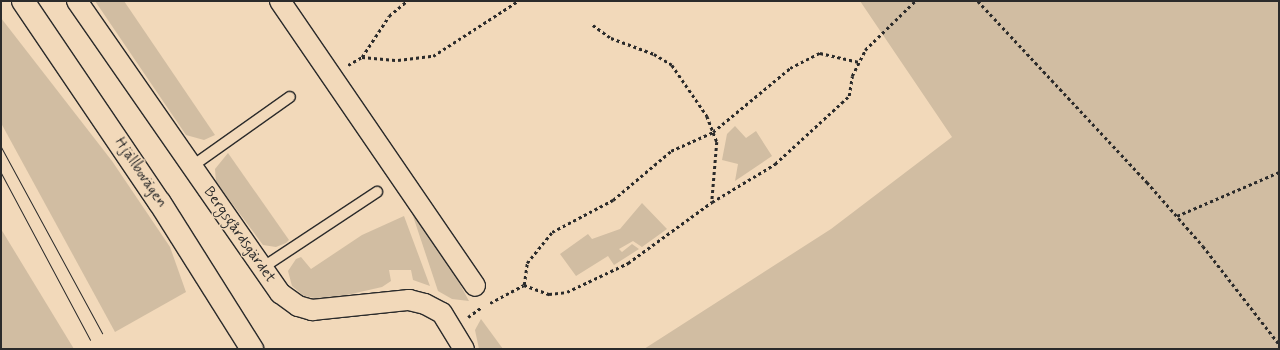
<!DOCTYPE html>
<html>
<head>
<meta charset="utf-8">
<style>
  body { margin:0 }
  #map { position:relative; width:1280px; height:350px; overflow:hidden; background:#f2d9ba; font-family:Mynerve,sans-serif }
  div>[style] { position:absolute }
  .green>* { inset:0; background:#d1bda2 }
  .path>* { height:2.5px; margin-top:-1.25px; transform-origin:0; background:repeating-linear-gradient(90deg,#2b2b2b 0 3px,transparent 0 6px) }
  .roads { filter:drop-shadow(1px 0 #2b2b2b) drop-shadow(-1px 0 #2b2b2b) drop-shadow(0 1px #2b2b2b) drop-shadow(0 -1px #2b2b2b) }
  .lane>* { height:10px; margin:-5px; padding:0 5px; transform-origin:5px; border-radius:5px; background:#f2d9ba }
  .street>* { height:20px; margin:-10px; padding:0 10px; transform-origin:10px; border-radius:10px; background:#f2d9ba }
  .secondary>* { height:22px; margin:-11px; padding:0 11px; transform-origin:11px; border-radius:11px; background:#f2d9ba }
  .tram>* { height:1px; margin:-0.5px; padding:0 0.5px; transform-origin:0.5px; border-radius:0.5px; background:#2b2b2b }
  span { translate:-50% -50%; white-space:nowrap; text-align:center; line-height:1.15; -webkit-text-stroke:3px #f2d9ba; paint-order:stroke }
  .street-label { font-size:15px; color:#2b2b2b }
  .frame { position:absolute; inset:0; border:2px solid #2b2b2b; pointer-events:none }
</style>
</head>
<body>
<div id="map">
  <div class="green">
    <i style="clip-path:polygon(95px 1px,124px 1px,215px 135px,204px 140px,186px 135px)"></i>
    <i style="clip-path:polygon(860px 1px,1279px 1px,1279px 349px,644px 349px,831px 229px,952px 137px)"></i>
    <i style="clip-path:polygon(1px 18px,112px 161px,170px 247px,186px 292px,115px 332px,1px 123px)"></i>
    <i style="clip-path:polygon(735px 126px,746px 138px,756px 131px,772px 156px,735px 181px,738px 164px,722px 160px,727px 134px)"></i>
    <i style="clip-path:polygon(228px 153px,289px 240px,286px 243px,276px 247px,263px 245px,216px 182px,215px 169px)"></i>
    <i style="clip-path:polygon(404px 190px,413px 197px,469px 301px,452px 299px,438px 291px,411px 210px,399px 193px)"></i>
    <i style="clip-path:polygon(642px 203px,667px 229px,642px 247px,633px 241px,619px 249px,622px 252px,632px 244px,639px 249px,614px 265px,608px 256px,576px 276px,560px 254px,588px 234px,592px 239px,620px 229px)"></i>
    <i style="clip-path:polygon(404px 216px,430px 286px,413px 280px,411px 270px,389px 270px,391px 281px,382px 287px,325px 300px,304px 296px,292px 286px,288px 271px,296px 259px,301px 257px,311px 269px,362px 235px)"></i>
    <i style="clip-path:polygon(1px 229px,74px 349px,1px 349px)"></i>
    <i style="clip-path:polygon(481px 319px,503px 349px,479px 349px,475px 330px)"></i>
  </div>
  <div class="path">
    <i style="left:978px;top:1px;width:248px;rotate:47deg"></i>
    <i style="left:1147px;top:182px;width:85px;rotate:48.8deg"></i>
    <i style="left:1203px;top:246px;width:124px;rotate:52.2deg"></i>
    <i style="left:593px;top:25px;width:22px;rotate:36deg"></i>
    <i style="left:611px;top:38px;width:46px;rotate:20.4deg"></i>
    <i style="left:654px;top:54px;width:21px;rotate:31deg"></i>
    <i style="left:672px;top:65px;width:62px;rotate:55.5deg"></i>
    <i style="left:707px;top:116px;width:28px;rotate:69deg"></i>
    <i style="left:717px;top:142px;width:60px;rotate:94.8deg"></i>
    <i style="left:362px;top:57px;width:49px;rotate:-56.6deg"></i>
    <i style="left:389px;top:16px;width:23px;rotate:-40deg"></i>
    <i style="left:348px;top:65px;width:16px;rotate:-30deg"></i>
    <i style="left:362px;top:57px;width:36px;rotate:5deg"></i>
    <i style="left:398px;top:60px;width:35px;rotate:-7deg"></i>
    <i style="left:433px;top:56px;width:101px;rotate:-32.9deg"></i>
    <i style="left:1177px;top:216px;width:111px;rotate:-23.3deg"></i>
    <i style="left:524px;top:285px;width:22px;rotate:-82deg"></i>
    <i style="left:527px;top:263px;width:40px;rotate:-51deg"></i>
    <i style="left:552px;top:232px;width:69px;rotate:-27.7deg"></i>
    <i style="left:613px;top:200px;width:76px;rotate:-40.2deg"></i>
    <i style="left:671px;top:151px;width:46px;rotate:-24.3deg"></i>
    <i style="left:713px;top:132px;width:100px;rotate:-39.7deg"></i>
    <i style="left:790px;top:68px;width:34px;rotate:-27deg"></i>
    <i style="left:820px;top:53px;width:40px;rotate:13deg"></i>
    <i style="left:490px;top:303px;width:38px;rotate:-28deg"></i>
    <i style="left:524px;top:285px;width:27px;rotate:20deg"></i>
    <i style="left:549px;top:294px;width:18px;rotate:-6deg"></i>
    <i style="left:567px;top:292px;width:68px;rotate:-25.4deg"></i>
    <i style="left:628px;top:263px;width:104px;rotate:-36deg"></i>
    <i style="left:712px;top:202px;width:74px;rotate:-31.1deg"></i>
    <i style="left:775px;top:164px;width:100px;rotate:-42.6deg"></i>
    <i style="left:849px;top:96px;width:20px;rotate:-81deg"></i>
    <i style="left:852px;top:76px;width:29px;rotate:-63deg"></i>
    <i style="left:865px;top:50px;width:70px;rotate:-44.4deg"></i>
    <i style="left:468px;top:317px;width:17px;rotate:-36deg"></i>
  </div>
  <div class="roads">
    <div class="lane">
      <i style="left:191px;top:167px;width:121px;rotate:-35.3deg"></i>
      <i style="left:262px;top:268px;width:138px;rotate:-33.5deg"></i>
    </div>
    <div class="street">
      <i style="left:77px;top:1px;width:356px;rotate:55.2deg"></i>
      <i style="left:280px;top:293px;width:22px;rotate:36deg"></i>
      <i style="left:298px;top:306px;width:15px;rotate:16deg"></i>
      <i style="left:312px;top:310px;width:98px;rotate:-5.9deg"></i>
      <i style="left:409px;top:300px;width:16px;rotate:14deg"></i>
      <i style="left:425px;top:304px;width:19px;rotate:28deg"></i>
      <i style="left:442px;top:313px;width:42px;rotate:58.6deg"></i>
      <i style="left:280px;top:1px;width:345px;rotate:55.6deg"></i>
    </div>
    <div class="secondary">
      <i style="left:23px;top:1px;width:244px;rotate:55.9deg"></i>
      <i style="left:160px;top:203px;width:173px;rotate:57.8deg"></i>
    </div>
  </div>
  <div class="tram">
    <i style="left:1px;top:147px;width:212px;rotate:61.5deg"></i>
    <i style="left:1px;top:173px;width:189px;rotate:61.9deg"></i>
  </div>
  <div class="street-label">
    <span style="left:140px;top:173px;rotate:56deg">Hjällbovägen</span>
    <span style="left:239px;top:235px;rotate:55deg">Bergsgårdsgärdet</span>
  </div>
  <div class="frame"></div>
</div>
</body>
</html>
